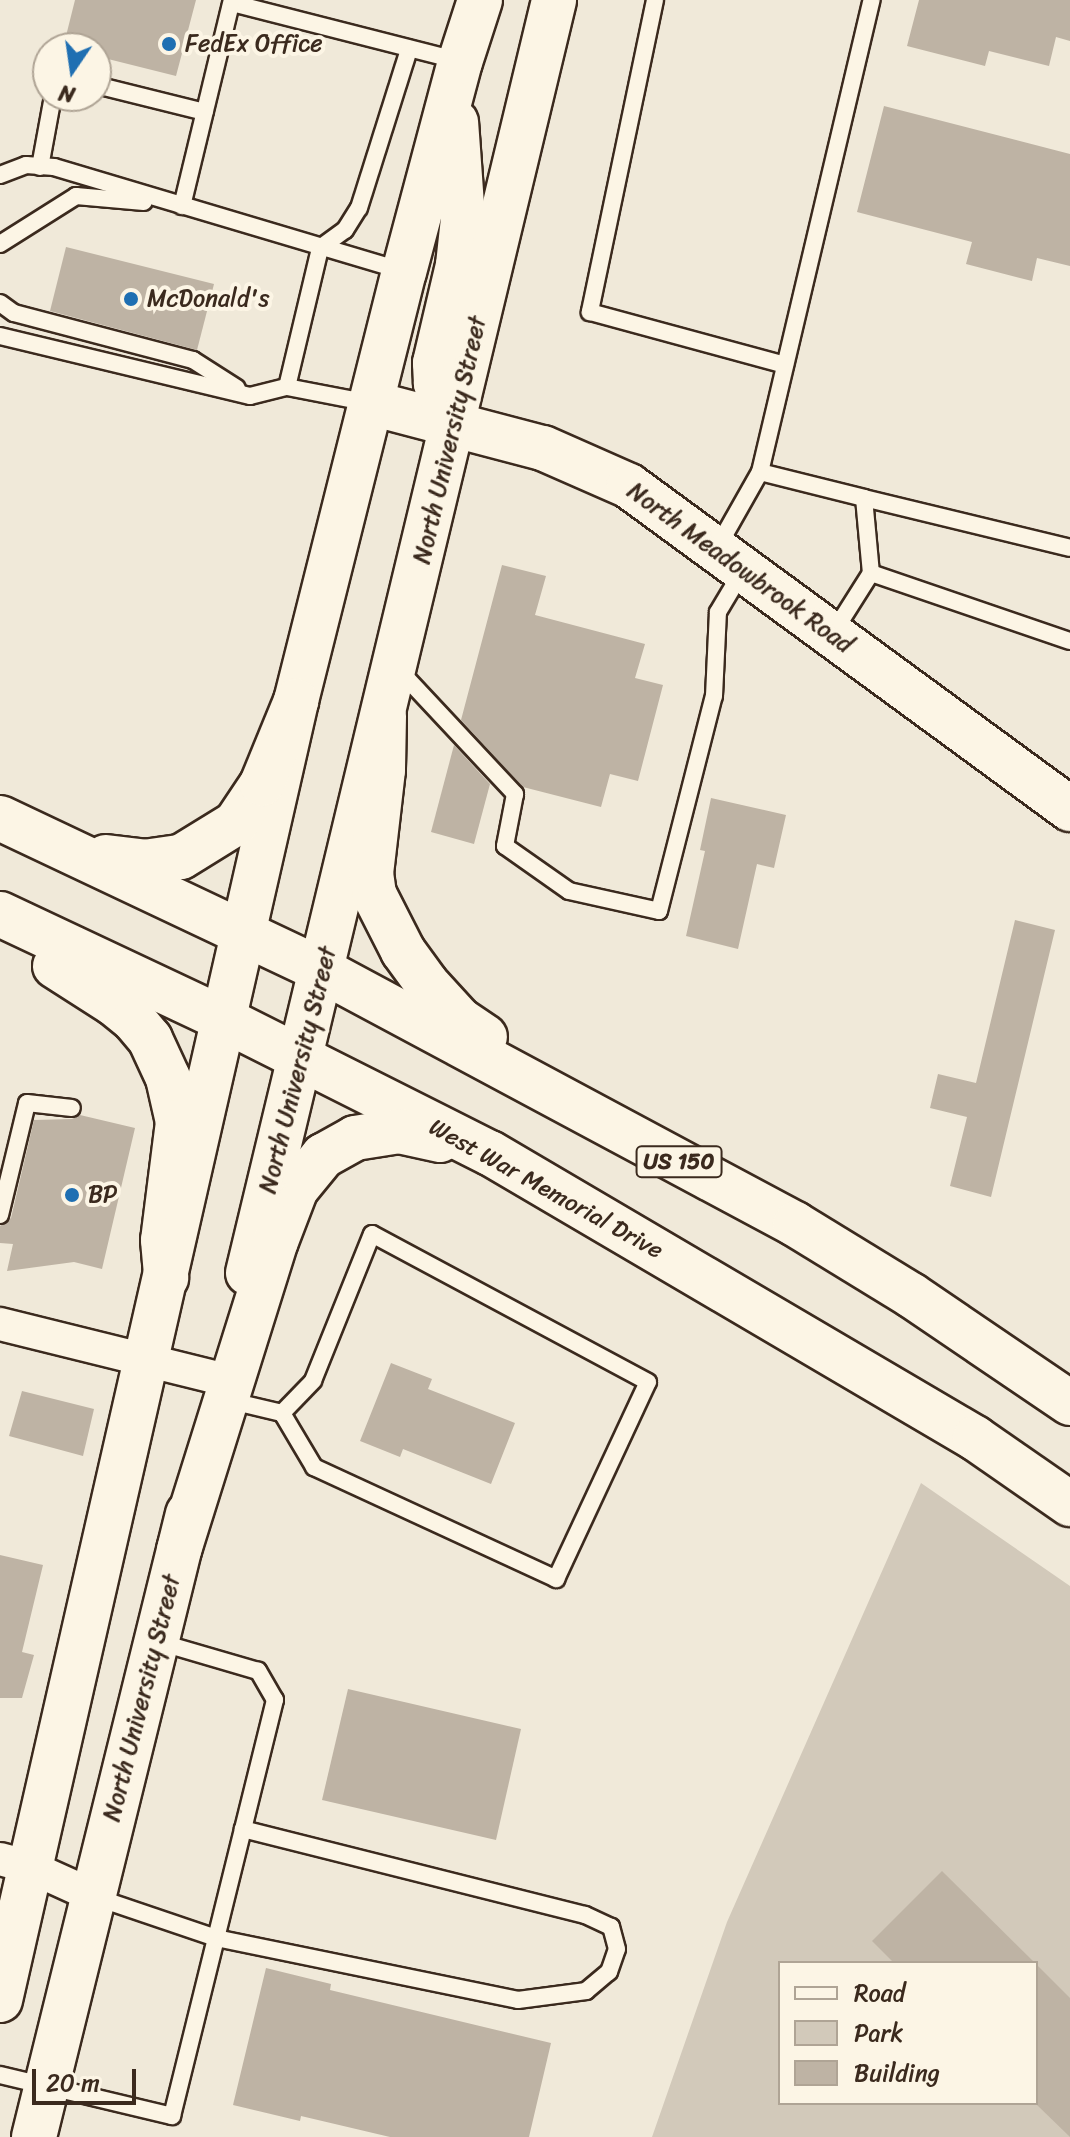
<!DOCTYPE html>
<html>
<head>
<meta charset="utf-8">
<style>
  body { margin:0 }
  #map { position:relative; width:1070px; height:2137px; overflow:hidden; background:#f0e9d9; font-family:Sriracha,sans-serif }
  div>[style] { position:absolute }
  .green>* { inset:0; background:#d2c9ba }
  .building>* { inset:0; background:#beb3a4 }
  .roads { filter:drop-shadow(2px 0 #3b2a1e) drop-shadow(-2px 0 #3b2a1e) drop-shadow(0 2px #3b2a1e) drop-shadow(0 -2px #3b2a1e) }
  .lane>* { height:16px; margin:-8px; padding:0 8px; transform-origin:8px; border-radius:8px; background:#fcf5e5 }
  .street>* { height:32px; margin:-16px; padding:0 16px; transform-origin:16px; border-radius:16px; background:#fcf5e5 }
  .secondary>* { height:44px; margin:-22px; padding:0 22px; transform-origin:22px; border-radius:22px; background:#fcf5e5 }
  .highway>* { height:44px; margin:-22px; padding:0 22px; transform-origin:22px; border-radius:22px; background:#fcf5e5 }
  .dots>* { width:22px; height:22px; translate:-50% -50%; box-sizing:border-box; border:4px solid #fcf5e5; border-radius:50% }
  span { translate:-50% -50%; white-space:nowrap; text-align:center; line-height:1.15; -webkit-text-stroke:8px #fcf5e5; paint-order:stroke }
  .shield-label span { padding:2px 6px; background:#fcf5e5; border:2px solid; border-radius:6px; -webkit-text-stroke-width:0 }
  .shield-label { font-size:22px; color:#3b2a1e; font-weight:700 }
  .poi-label { font-size:24px; color:#3b2a1e }
  .left { translate:0 -50%; text-align:left }
  .street-label { font-size:24px; color:#3b2a1e }
  .legend { position:absolute; left:778px; top:1961px; width:260px; height:144px; box-sizing:border-box; background:#fcf5e5; border:2px solid #afa495; margin:0; padding:10px 14px; list-style:none; font-size:24px; color:#3b2a1e }
  .legend li { display:flex; align-items:center; gap:16px; height:40px }
  .legend b { width:40px; border:2px solid #afa495 }
  .north { position:absolute; left:32px; top:32px; width:80px; height:80px; box-sizing:border-box; background:#fcf5e5; border:2px solid #afa495; border-radius:50%; rotate:193deg; font-size:22px; font-weight:700; line-height:32px; text-align:center; color:#3b2a1e }
  .north::after { content:''; display:block; margin:auto; width:28px; height:36px; background:#1f6fb2; clip-path:polygon(50% 0,100% 100%,50% 72%,0 100%) }
  .scale { position:absolute; left:32px; top:2069px; width:104px; height:36px; box-sizing:border-box; border:4px solid #3b2a1e; border-top:0; padding-left:10px; font-size:24px; line-height:28px; white-space:nowrap; color:#3b2a1e; -webkit-text-stroke:6px #fcf5e5; paint-order:stroke }
</style>
</head>
<body>
<div id="map">
  <div class="green">
    <i style="clip-path:polygon(evenodd,921px 1483px,1070px 1586px,1070px 2137px,652px 2137px,727px 1922px,921px 1483px,780px 1963px,1036px 1963px,1036px 2103px,780px 2103px,780px 1963px)"></i>
  </div>
  <div class="building">
    <i style="clip-path:polygon(75px 0,196px 0,176px 76px,96px 56px,96px 48px,63px 48px)"></i>
    <i style="clip-path:polygon(919px 0,1070px 0,1070px 41px,1056px 37px,1049px 66px,989px 51px,985px 66px,907px 46px)"></i>
    <i style="clip-path:polygon(884px 106px,1070px 154px,1070px 266px,1037px 258px,1032px 281px,966px 264px,972px 242px,857px 212px)"></i>
    <i style="clip-path:polygon(66px 247px,214px 284px,197px 350px,50px 311px)"></i>
    <i style="clip-path:polygon(502px 565px,546px 576px,535px 615px,645px 644px,635px 678px,663px 685px,638px 781px,610px 774px,601px 807px,523px 787px,461px 720px)"></i>
    <i style="clip-path:polygon(454px 745px,490px 784px,474px 844px,431px 832px)"></i>
    <i style="clip-path:polygon(711px 798px,786px 815px,774px 868px,757px 864px,738px 949px,686px 936px,705px 851px,700px 850px)"></i>
    <i style="clip-path:polygon(1015px 920px,1055px 930px,991px 1197px,950px 1186px,967px 1117px,930px 1108px,938px 1074px,976px 1083px)"></i>
    <i style="clip-path:polygon(80px 1115px,135px 1128px,102px 1269px,74px 1262px,7px 1271px,13px 1244px,0 1243px,0 1226px,11px 1218px,34px 1120px,72px 1119px)"></i>
    <i style="clip-path:polygon(391px 1363px,432px 1379px,428px 1389px,515px 1423px,491px 1484px,403px 1449px,400px 1457px,360px 1441px)"></i>
    <i style="clip-path:polygon(22px 1391px,94px 1409px,83px 1456px,9px 1436px)"></i>
    <i style="clip-path:polygon(0 1555px,43px 1565px,22px 1652px,34px 1655px,22px 1698px,0 1698px)"></i>
    <i style="clip-path:polygon(348px 1689px,521px 1729px,496px 1840px,322px 1800px)"></i>
    <i style="clip-path:polygon(942px 1871px,1035px 1963px,894px 1963px,872px 1941px)"></i>
    <i style="clip-path:polygon(1036px 1964px,1070px 1998px,1070px 2137px,1036px 2104px)"></i>
    <i style="clip-path:polygon(266px 1968px,331px 1984px,330px 1990px,551px 2043px,529px 2137px,390px 2137px,301px 2116px,300px 2121px,233px 2105px)"></i>
  </div>
  <div class="roads">
    <div class="lane">
      <i style="left:655px;top:0;width:319px;rotate:101.8deg"></i>
      <i style="left:590px;top:312px;width:202px;rotate:15.2deg"></i>
      <i style="left:232px;top:3px;width:234px;rotate:14.3deg"></i>
      <i style="left:96px;top:85px;width:112px;rotate:13.9deg"></i>
      <i style="left:40px;top:167px;width:72px;rotate:-79.6deg"></i>
      <i style="left:0;top:175px;width:28px;rotate:-21deg"></i>
      <i style="left:26px;top:165px;width:28px;rotate:4deg"></i>
      <i style="left:54px;top:167px;width:363px;rotate:16.6deg"></i>
      <i style="left:182px;top:206px;width:212px;rotate:-76.4deg"></i>
      <i style="left:0;top:244px;width:90px;rotate:-32.3deg"></i>
      <i style="left:76px;top:196px;width:68px;rotate:5deg"></i>
      <i style="left:0;top:303px;width:17px;rotate:36deg"></i>
      <i style="left:14px;top:313px;width:185px;rotate:14.7deg"></i>
      <i style="left:193px;top:360px;width:52px;rotate:32.5deg"></i>
      <i style="left:0;top:336px;width:257px;rotate:13.5deg"></i>
      <i style="left:250px;top:396px;width:38px;rotate:-14deg"></i>
      <i style="left:287px;top:387px;width:85px;rotate:10.9deg"></i>
      <i style="left:287px;top:387px;width:143px;rotate:-76.6deg"></i>
      <i style="left:320px;top:248px;width:31px;rotate:-36deg"></i>
      <i style="left:345px;top:230px;width:26px;rotate:-58deg"></i>
      <i style="left:359px;top:208px;width:167px;rotate:-72.5deg"></i>
      <i style="left:760px;top:472px;width:107px;rotate:14deg"></i>
      <i style="left:864px;top:498px;width:75px;rotate:84.7deg"></i>
      <i style="left:871px;top:573px;width:71px;rotate:122.3deg"></i>
      <i style="left:864px;top:498px;width:212px;rotate:13.6deg"></i>
      <i style="left:717px;top:548px;width:87px;rotate:-60.5deg"></i>
      <i style="left:760px;top:472px;width:485px;rotate:-76.7deg"></i>
      <i style="left:871px;top:573px;width:210px;rotate:18.9deg"></i>
      <i style="left:399px;top:670px;width:170px;rotate:46.9deg"></i>
      <i style="left:515px;top:794px;width:53px;rotate:100.9deg"></i>
      <i style="left:505px;top:846px;width:78px;rotate:35.1deg"></i>
      <i style="left:569px;top:891px;width:92px;rotate:12.5deg"></i>
      <i style="left:659px;top:911px;width:222px;rotate:-75.7deg"></i>
      <i style="left:714px;top:696px;width:84px;rotate:-87.3deg"></i>
      <i style="left:718px;top:612px;width:49px;rotate:-59.2deg"></i>
      <i style="left:0;top:1215px;width:115px;rotate:-76.4deg"></i>
      <i style="left:27px;top:1103px;width:45px;rotate:6.3deg"></i>
      <i style="left:227px;top:1400px;width:57px;rotate:13.3deg"></i>
      <i style="left:282px;top:1413px;width:63px;rotate:59.3deg"></i>
      <i style="left:314px;top:1467px;width:267px;rotate:24.8deg"></i>
      <i style="left:556px;top:1579px;width:217px;rotate:-65deg"></i>
      <i style="left:648px;top:1382px;width:313px;rotate:-151.8deg"></i>
      <i style="left:372px;top:1234px;width:158px;rotate:111.9deg"></i>
      <i style="left:313px;top:1381px;width:45px;rotate:134.1deg"></i>
      <i style="left:95px;top:1897px;width:128px;rotate:18.7deg"></i>
      <i style="left:216px;top:1938px;width:308px;rotate:11.6deg"></i>
      <i style="left:518px;top:2000px;width:69px;rotate:-7.5deg"></i>
      <i style="left:586px;top:1991px;width:30px;rotate:-40deg"></i>
      <i style="left:609px;top:1972px;width:24px;rotate:-71deg"></i>
      <i style="left:617px;top:1949px;width:23px;rotate:-105deg"></i>
      <i style="left:611px;top:1927px;width:29px;rotate:-155deg"></i>
      <i style="left:585px;top:1915px;width:353px;rotate:-165.9deg"></i>
      <i style="left:0;top:2075px;width:177px;rotate:13.4deg"></i>
      <i style="left:172px;top:2116px;width:429px;rotate:-76.1deg"></i>
      <i style="left:275px;top:1700px;width:34px;rotate:-120deg"></i>
      <i style="left:258px;top:1671px;width:103px;rotate:-163.7deg"></i>
    </div>
    <div class="street">
      <i style="left:0;top:1324px;width:238px;rotate:13.9deg"></i>
      <i style="left:0;top:1859px;width:31px;rotate:15deg"></i>
      <i style="left:30px;top:1867px;width:70px;rotate:24.4deg"></i>
    </div>
    <div class="secondary">
      <i style="left:371px;top:403px;width:178px;rotate:14.7deg"></i>
      <i style="left:543px;top:448px;width:94px;rotate:23.8deg"></i>
      <i style="left:629px;top:486px;width:547px;rotate:36.22deg"></i>
      <i style="left:451px;top:419px;width:39px;rotate:-113deg"></i>
      <i style="left:436px;top:383px;width:20px;rotate:-93deg"></i>
      <i style="left:435px;top:363px;width:101px;rotate:-76.8deg"></i>
      <i style="left:458px;top:265px;width:46px;rotate:-83.8deg"></i>
      <i style="left:463px;top:219px;width:97px;rotate:-94.1deg"></i>
      <i style="left:248px;top:1273px;width:1309px;rotate:-76.48deg"></i>
      <i style="left:0;top:2000px;width:1332px;rotate:-77.16deg"></i>
      <i style="left:296px;top:701px;width:442px;rotate:-75.9deg"></i>
      <i style="left:404px;top:272px;width:217px;rotate:-75.1deg"></i>
      <i style="left:460px;top:62px;width:65px;rotate:-72.1deg"></i>
      <i style="left:34px;top:2137px;width:642px;rotate:-76.12deg"></i>
    </div>
    <div class="highway">
      <i style="left:384px;top:716px;width:54px;rotate:91.1deg"></i>
      <i style="left:383px;top:770px;width:104px;rotate:96.6deg"></i>
      <i style="left:371px;top:873px;width:21px;rotate:82deg"></i>
      <i style="left:374px;top:894px;width:64px;rotate:63deg"></i>
      <i style="left:403px;top:951px;width:39px;rotate:54deg"></i>
      <i style="left:426px;top:983px;width:50px;rotate:47.4deg"></i>
      <i style="left:460px;top:1020px;width:30px;rotate:34deg"></i>
      <i style="left:0;top:818px;width:357px;rotate:25.3deg"></i>
      <i style="left:323px;top:971px;width:536px;rotate:28.19deg"></i>
      <i style="left:795px;top:1224px;width:136px;rotate:31.5deg"></i>
      <i style="left:911px;top:1295px;width:192px;rotate:34.2deg"></i>
      <i style="left:106px;top:857px;width:38px;rotate:7deg"></i>
      <i style="left:144px;top:862px;width:37px;rotate:-8deg"></i>
      <i style="left:181px;top:857px;width:65px;rotate:-31.7deg"></i>
      <i style="left:236px;top:823px;width:47px;rotate:-56.3deg"></i>
      <i style="left:262px;top:784px;width:90px;rotate:-67.7deg"></i>
      <i style="left:0;top:914px;width:246px;rotate:25.2deg"></i>
      <i style="left:223px;top:1019px;width:299px;rotate:26.7deg"></i>
      <i style="left:490px;top:1153px;width:563px;rotate:30.44deg"></i>
      <i style="left:975px;top:1438px;width:116px;rotate:34.8deg"></i>
      <i style="left:55px;top:966px;width:69px;rotate:32.5deg"></i>
      <i style="left:113px;top:1003px;width:27px;rotate:39deg"></i>
      <i style="left:134px;top:1020px;width:25px;rotate:50deg"></i>
      <i style="left:150px;top:1039px;width:43px;rotate:65.2deg"></i>
      <i style="left:168px;top:1078px;width:45px;rotate:77.2deg"></i>
      <i style="left:178px;top:1122px;width:119px;rotate:97.2deg"></i>
      <i style="left:163px;top:1240px;width:38px;rotate:85deg"></i>
      <i style="left:179px;top:1550px;width:324px;rotate:-72.6deg"></i>
      <i style="left:276px;top:1241px;width:56px;rotate:-69deg"></i>
      <i style="left:296px;top:1189px;width:43px;rotate:-50.7deg"></i>
      <i style="left:323px;top:1156px;width:37px;rotate:-29deg"></i>
      <i style="left:355px;top:1138px;width:45px;rotate:-9deg"></i>
      <i style="left:399px;top:1131px;width:42px;rotate:12.4deg"></i>
    </div>
  </div>
  <div class="dots">
    <i style="left:169px;top:44px;background:#1f6fb2"></i>
    <i style="left:131px;top:299px;background:#1f6fb2"></i>
    <i style="left:72px;top:1195px;background:#1f6fb2"></i>
  </div>
  <div class="shield-label">
    <span style="left:679px;top:1162px">US 150</span>
  </div>
  <div class="poi-label">
    <span class="left" style="left:185px;top:44px">FedEx Office</span>
    <span class="left" style="left:147px;top:299px">McDonald's</span>
    <span class="left" style="left:88px;top:1195px">BP</span>
  </div>
  <div class="street-label">
    <span style="left:450px;top:440px;rotate:-77deg">North University Street</span>
    <span style="left:740px;top:568px;rotate:36deg">North Meadowbrook Road</span>
    <span style="left:298px;top:1070px;rotate:-76deg">North University Street</span>
    <span style="left:546px;top:1189px;rotate:29deg">West War Memorial Drive</span>
    <span style="left:142px;top:1698px;rotate:-76deg">North University Street</span>
  </div>
  <ul class="legend">
  <li><b style="height:10px;background:#fcf5e5"></b>Road</li>
  <li><b style="height:22px;background:#d2c9ba"></b>Park</li>
  <li><b style="height:22px;background:#beb3a4"></b>Building</li>
  </ul>
  <div class="north">N</div>
  <div class="scale">20 m</div>
</div>
</body>
</html>
